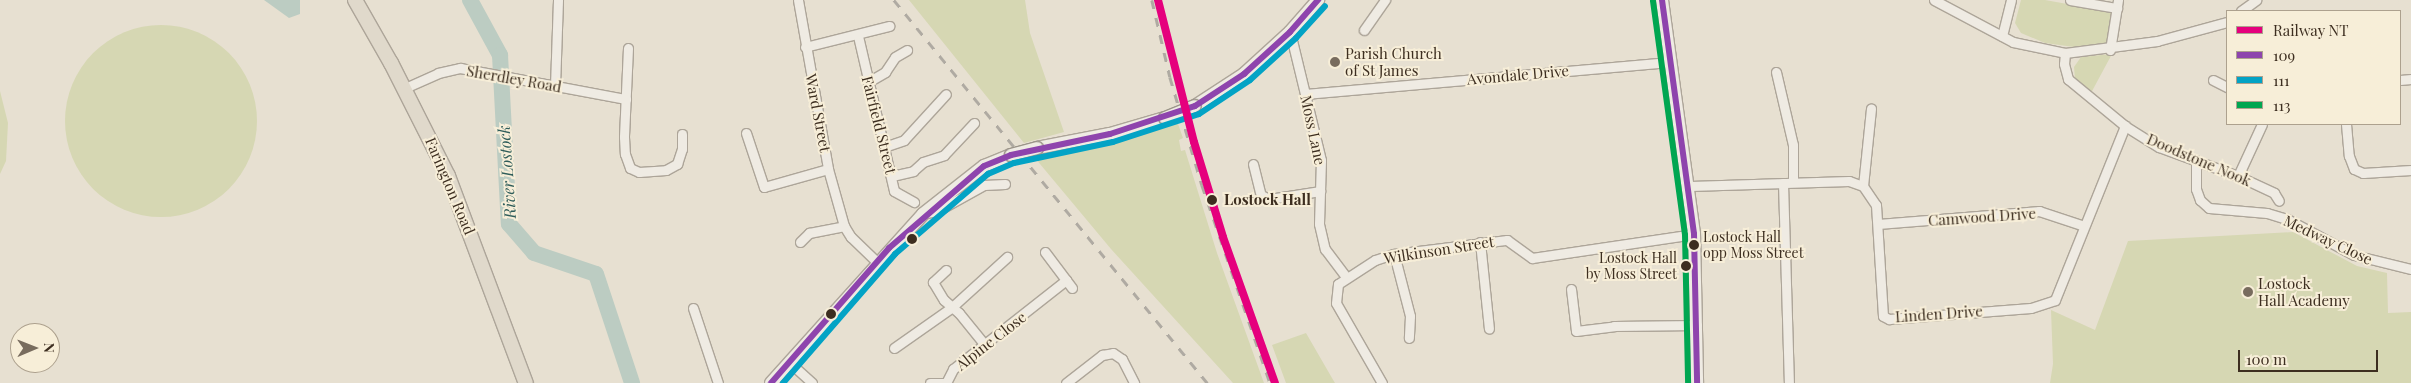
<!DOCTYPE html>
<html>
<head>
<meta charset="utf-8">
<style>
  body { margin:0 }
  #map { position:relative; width:2411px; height:383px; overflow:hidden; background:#e7e0d1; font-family:"Playfair Display",serif }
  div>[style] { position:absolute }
  .green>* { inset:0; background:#d6d7b3 }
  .round { border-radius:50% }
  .water>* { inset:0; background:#bcccc2 }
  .river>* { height:16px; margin:-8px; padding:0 8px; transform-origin:8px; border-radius:8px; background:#bcccc2 }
  .roads { filter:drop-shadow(1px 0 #ada599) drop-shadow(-1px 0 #ada599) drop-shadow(0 1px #ada599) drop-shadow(0 -1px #ada599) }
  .minor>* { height:9px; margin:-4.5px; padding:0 4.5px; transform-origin:4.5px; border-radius:4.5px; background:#efebe3 }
  .secondary>* { height:12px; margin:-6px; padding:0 6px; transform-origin:6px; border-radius:6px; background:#efebe3 }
  .trunk>* { height:14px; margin:-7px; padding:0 7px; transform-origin:7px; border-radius:7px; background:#e0d9cb }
  .rail>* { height:2.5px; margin-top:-1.25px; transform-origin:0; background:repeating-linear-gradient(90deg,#afaaa2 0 9px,transparent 0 18px) }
  .bridges { filter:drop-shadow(1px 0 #9c958a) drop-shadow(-1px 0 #9c958a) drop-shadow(0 1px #9c958a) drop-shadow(0 -1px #9c958a) }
  .secondary-bridge>* { height:12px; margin:-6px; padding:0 6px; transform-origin:6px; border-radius:6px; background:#efebe3 }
  .bus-1>* { height:6px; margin:-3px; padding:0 3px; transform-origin:3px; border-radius:3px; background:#8e44ad }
  .bus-2>* { height:6px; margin:-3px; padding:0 3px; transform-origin:3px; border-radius:3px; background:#03a3c5 }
  .bus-3>* { height:6px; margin:-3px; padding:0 3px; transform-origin:3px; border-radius:3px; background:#00a651 }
  .rail-1>* { height:8px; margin:-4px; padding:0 4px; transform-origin:4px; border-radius:4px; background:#e5007d }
  .dots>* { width:14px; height:14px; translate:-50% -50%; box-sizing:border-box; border:2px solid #f7eed8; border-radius:50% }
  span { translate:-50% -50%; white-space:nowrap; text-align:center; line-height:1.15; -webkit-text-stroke:4px #f7eed8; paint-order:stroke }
  .bus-label { font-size:14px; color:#3d2e20 }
  .left { translate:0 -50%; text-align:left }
  .right { translate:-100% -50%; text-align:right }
  .poi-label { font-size:15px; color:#3d2e20 }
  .street-label { font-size:15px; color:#3d2e20 }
  .stop-label { font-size:15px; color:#3d2e20; font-weight:700 }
  .water-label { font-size:16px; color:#2f5d5a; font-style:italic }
  .legend { position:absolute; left:2226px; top:10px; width:175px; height:115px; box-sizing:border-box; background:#f7eed8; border:1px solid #ada18e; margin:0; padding:6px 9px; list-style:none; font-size:15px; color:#3d2e20 }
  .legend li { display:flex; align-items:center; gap:10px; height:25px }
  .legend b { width:25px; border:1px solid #ada18e }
  .north { position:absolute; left:10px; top:323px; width:50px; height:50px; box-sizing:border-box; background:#f7eed8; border:1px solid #ada18e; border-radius:50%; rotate:89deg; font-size:14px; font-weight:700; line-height:20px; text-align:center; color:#3d2e20 }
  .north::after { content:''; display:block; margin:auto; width:18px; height:22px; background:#786c5e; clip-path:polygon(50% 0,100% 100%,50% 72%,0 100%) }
  .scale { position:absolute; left:2238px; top:350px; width:140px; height:22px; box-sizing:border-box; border:2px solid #3d2e20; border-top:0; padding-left:6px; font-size:15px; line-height:18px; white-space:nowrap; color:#3d2e20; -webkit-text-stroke:4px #f7eed8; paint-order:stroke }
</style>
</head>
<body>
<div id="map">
  <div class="green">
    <i style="clip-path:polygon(909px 0,1025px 0,1030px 33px,1064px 132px,1024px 143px)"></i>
    <i style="clip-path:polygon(2021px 0,2045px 0,2112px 12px,2106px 46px,2074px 47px,2045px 43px,2021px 33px,2015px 23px)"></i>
    <i class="round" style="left:65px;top:25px;width:192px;height:192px"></i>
    <i style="clip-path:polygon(2112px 54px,2091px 93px,2075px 79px,2074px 67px,2081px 57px)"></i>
    <i style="clip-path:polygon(0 91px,8px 123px,6px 161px,0 174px)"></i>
    <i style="clip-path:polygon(1177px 121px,1183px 138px,1179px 140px,1181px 151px,1185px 150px,1217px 253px,1264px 383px,1233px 383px,1111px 249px,1035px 158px,1131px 138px)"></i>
    <i style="clip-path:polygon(2293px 232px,2357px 266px,2387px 273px,2388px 313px,2411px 312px,2411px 383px,2050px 383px,2053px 364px,2051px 310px,2095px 330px,2128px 241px)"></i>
    <i style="clip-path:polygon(1306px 333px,1332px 378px,1335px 383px,1286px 383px,1272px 345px)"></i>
  </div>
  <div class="water">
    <i style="clip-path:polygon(264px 0,300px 0,300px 14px,289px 18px)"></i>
  </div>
  <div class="river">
    <i style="left:470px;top:0;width:63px;rotate:61.4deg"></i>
    <i style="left:500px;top:55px;width:169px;rotate:87deg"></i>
    <i style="left:509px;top:224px;width:38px;rotate:49deg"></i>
    <i style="left:534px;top:253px;width:65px;rotate:18.7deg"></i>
    <i style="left:596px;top:274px;width:115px;rotate:71.7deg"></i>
  </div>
  <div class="roads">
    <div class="minor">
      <i style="left:798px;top:0;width:172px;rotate:79.9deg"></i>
      <i style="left:828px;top:169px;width:59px;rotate:74.3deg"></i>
      <i style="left:844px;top:226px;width:13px;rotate:58deg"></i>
      <i style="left:851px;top:237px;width:36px;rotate:44deg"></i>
      <i style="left:1934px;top:0;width:89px;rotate:28deg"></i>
      <i style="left:2013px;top:42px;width:53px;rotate:11.9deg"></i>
      <i style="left:2065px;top:53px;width:93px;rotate:-7.4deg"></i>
      <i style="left:2157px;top:41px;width:73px;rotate:-15.2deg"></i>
      <i style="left:2070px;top:0;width:48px;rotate:9.7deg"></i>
      <i style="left:2241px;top:11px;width:19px;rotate:-36deg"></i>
      <i style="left:1364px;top:30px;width:37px;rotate:-55deg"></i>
      <i style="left:1290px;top:32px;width:132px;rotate:76.4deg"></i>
      <i style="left:1321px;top:160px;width:64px;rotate:91.8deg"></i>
      <i style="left:1319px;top:224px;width:26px;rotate:77deg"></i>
      <i style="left:1325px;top:249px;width:36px;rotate:53deg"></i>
      <i style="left:858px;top:36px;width:159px;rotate:76.9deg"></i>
      <i style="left:894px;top:191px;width:23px;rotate:29deg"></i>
      <i style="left:2002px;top:36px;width:37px;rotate:-76deg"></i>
      <i style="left:805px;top:47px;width:87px;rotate:-14deg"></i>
      <i style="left:628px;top:48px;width:89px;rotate:92.6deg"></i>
      <i style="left:624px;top:137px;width:17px;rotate:87deg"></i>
      <i style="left:625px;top:154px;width:15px;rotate:70deg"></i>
      <i style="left:630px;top:168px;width:10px;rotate:24deg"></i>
      <i style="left:639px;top:172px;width:27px;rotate:-4deg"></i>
      <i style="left:666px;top:170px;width:13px;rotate:-29deg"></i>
      <i style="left:677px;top:164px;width:16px;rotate:-72deg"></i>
      <i style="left:682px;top:149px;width:15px;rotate:-90deg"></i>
      <i style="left:2110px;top:50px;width:51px;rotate:-80.9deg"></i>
      <i style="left:2065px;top:53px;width:11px;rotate:95deg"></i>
      <i style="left:2064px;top:64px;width:16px;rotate:75deg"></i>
      <i style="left:2068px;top:79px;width:74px;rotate:39.5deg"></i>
      <i style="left:2125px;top:126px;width:40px;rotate:32deg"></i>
      <i style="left:2159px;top:147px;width:84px;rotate:20.2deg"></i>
      <i style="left:2238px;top:176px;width:40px;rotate:25deg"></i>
      <i style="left:2274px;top:193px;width:9px;rotate:58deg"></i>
      <i style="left:1776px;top:72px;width:75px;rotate:76.9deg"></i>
      <i style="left:1793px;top:145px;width:37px;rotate:90deg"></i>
      <i style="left:2213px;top:80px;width:16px;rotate:27deg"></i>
      <i style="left:2400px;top:80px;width:11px;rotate:-5deg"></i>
      <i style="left:868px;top:82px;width:20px;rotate:-30deg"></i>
      <i style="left:885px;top:72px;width:18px;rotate:-56deg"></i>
      <i style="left:895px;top:57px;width:14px;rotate:-30deg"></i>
      <i style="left:555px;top:86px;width:86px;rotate:-88deg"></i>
      <i style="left:405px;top:88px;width:36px;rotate:-24deg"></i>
      <i style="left:438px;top:73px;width:23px;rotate:-13deg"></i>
      <i style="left:460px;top:68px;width:169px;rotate:10.6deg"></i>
      <i style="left:1305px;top:94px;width:366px;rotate:-5deg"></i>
      <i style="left:2346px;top:124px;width:32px;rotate:85deg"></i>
      <i style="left:2349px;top:156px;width:14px;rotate:69deg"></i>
      <i style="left:2354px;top:169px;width:10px;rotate:24deg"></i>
      <i style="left:2363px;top:173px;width:48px;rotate:-3.6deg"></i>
      <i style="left:746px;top:133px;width:57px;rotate:71.6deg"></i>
      <i style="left:764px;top:187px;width:66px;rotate:-15.7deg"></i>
      <i style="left:884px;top:147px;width:21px;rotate:-19deg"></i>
      <i style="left:904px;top:140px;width:62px;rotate:-47.6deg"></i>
      <i style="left:2196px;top:160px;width:29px;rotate:90deg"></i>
      <i style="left:2196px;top:189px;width:12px;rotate:70deg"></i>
      <i style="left:2200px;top:200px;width:12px;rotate:42deg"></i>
      <i style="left:2209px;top:208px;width:58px;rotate:4.9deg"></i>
      <i style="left:2267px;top:213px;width:21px;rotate:17deg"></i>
      <i style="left:2287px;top:219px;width:76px;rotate:28.2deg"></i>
      <i style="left:2354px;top:255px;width:59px;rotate:13.8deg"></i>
      <i style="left:1253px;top:164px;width:32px;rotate:76deg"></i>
      <i style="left:1261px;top:195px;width:9px;rotate:27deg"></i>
      <i style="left:1269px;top:199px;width:52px;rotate:-8.9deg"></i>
      <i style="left:892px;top:176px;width:22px;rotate:-13deg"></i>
      <i style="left:913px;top:171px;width:13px;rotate:-42deg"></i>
      <i style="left:923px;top:162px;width:22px;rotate:-18deg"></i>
      <i style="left:944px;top:155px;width:44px;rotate:-46.8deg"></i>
      <i style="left:2238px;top:176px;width:57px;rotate:-65.2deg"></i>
      <i style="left:1783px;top:183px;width:200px;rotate:88.3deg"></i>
      <i style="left:1690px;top:186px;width:159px;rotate:-1.8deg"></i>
      <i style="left:1849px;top:181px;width:15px;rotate:20deg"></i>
      <i style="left:1863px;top:186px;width:23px;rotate:56deg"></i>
      <i style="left:1876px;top:205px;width:111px;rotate:86.4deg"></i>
      <i style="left:1883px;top:316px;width:7px;rotate:27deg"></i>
      <i style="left:1889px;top:319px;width:142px;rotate:-4.4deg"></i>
      <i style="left:2031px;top:308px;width:25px;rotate:-18deg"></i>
      <i style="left:2055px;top:300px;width:188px;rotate:-68.1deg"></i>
      <i style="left:1863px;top:186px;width:78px;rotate:-84.1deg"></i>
      <i style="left:926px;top:213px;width:11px;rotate:-10deg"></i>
      <i style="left:937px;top:211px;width:54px;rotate:-29deg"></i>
      <i style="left:984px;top:185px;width:21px;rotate:-3deg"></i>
      <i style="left:1878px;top:224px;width:162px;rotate:-4.6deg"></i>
      <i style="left:2039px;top:211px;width:47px;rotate:18.4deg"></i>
      <i style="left:800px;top:242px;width:13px;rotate:-45deg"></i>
      <i style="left:809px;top:233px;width:36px;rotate:-11deg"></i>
      <i style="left:1480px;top:242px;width:87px;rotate:84.1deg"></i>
      <i style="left:1394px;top:254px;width:64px;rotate:75.5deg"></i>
      <i style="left:1410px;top:316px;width:22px;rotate:93deg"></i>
      <i style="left:946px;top:270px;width:18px;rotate:137deg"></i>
      <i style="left:933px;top:282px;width:21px;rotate:59deg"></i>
      <i style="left:944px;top:300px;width:20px;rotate:41deg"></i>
      <i style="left:959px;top:313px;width:41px;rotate:50.9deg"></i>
      <i style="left:1066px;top:280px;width:10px;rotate:53deg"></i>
      <i style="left:1571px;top:289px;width:42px;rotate:83.2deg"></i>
      <i style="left:1576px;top:331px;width:38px;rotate:-7deg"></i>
      <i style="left:1614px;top:326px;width:83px;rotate:-0.7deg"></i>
      <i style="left:693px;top:308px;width:79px;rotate:71.6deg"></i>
      <i style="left:894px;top:348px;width:70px;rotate:-35.1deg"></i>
      <i style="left:951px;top:308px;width:76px;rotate:-42.3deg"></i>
      <i style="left:789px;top:362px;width:31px;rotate:42deg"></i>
      <i style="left:930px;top:383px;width:16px"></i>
      <i style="left:946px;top:383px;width:16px;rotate:-63deg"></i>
      <i style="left:953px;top:369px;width:144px;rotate:-38.2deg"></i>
      <i style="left:1066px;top:280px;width:35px;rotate:-127deg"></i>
      <i style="left:1066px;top:383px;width:46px;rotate:-37.9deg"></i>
      <i style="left:1102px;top:355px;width:11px;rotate:-10deg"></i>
      <i style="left:1113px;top:353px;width:11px;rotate:34deg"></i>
      <i style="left:1122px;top:359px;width:27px;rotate:63deg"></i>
      <i style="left:1382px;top:383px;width:92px;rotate:-119.9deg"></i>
      <i style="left:1336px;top:303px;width:19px;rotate:-84deg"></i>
      <i style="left:1338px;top:284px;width:44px;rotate:-33deg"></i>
      <i style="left:1375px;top:260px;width:20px;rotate:-18deg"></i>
      <i style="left:1394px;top:254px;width:114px;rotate:-7.1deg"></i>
      <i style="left:1507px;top:240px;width:31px;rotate:36deg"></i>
      <i style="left:1532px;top:258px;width:164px;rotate:-8.4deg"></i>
    </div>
    <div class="secondary">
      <i style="left:1662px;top:0;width:236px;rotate:82.2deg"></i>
      <i style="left:1694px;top:234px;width:149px;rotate:88.8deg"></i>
      <i style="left:1195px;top:106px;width:59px;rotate:-33.1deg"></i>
      <i style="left:1244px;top:74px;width:62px;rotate:-42.4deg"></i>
      <i style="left:1290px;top:32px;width:43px;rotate:-48.8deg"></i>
      <i style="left:1037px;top:148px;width:74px;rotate:-10.9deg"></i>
      <i style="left:1110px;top:134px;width:57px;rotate:-16.2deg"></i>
      <i style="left:771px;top:383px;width:227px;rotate:-48deg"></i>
      <i style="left:923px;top:214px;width:78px;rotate:-38.2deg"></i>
      <i style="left:984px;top:166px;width:29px;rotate:-22deg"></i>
    </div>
    <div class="trunk">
      <i style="left:355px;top:0;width:73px;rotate:60.3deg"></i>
      <i style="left:391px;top:63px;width:127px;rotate:63.2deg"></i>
      <i style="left:448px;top:176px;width:221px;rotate:69.4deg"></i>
    </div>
  </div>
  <div class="rail">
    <i style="left:894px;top:0;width:495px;rotate:50.7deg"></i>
    <i style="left:1152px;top:0;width:79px;rotate:76.8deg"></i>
    <i style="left:1170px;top:77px;width:113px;rotate:73.5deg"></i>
    <i style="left:1202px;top:185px;width:209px;rotate:71deg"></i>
  </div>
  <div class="bridges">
    <div class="secondary-bridge">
      <i style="left:1165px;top:118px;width:32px;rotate:-22deg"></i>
      <i style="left:1011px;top:155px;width:27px;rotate:-15deg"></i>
    </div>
  </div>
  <div class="bus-1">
    <i style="left:1662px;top:0;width:236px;rotate:82.2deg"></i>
    <i style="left:1694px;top:234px;width:149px;rotate:88.8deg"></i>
    <i style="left:771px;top:383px;width:179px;rotate:-48.8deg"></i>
    <i style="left:889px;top:248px;width:125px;rotate:-40.8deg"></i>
    <i style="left:984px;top:166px;width:29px;rotate:-22deg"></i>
    <i style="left:1011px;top:155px;width:101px;rotate:-12deg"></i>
    <i style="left:1110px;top:134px;width:89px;rotate:-18.2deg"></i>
    <i style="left:1195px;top:106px;width:59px;rotate:-33.1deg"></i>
    <i style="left:1244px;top:74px;width:62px;rotate:-42.4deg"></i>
    <i style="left:1290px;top:32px;width:43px;rotate:-48.8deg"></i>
  </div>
  <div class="bus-2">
    <i style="left:783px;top:383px;width:171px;rotate:-49deg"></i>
    <i style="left:895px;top:254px;width:123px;rotate:-40.7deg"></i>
    <i style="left:988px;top:174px;width:28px;rotate:-23deg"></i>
    <i style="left:1014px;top:163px;width:101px;rotate:-12deg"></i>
    <i style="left:1113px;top:142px;width:90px;rotate:-18deg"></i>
    <i style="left:1199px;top:114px;width:61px;rotate:-33.7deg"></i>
    <i style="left:1250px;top:80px;width:62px;rotate:-42.4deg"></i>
    <i style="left:1296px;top:38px;width:43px;rotate:-47.8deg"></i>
  </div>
  <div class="bus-3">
    <i style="left:1653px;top:1px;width:236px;rotate:82.2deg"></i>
    <i style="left:1685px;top:235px;width:148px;rotate:88.8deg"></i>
  </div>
  <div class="rail-1">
    <i style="left:1158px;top:0;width:146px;rotate:75.8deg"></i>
    <i style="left:1194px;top:142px;width:99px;rotate:73deg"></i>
    <i style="left:1223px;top:237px;width:155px;rotate:70.4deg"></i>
  </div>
  <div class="dots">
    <i style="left:1335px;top:62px;background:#786c5e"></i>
    <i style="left:1212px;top:200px;background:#3d2e20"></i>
    <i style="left:912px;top:239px;background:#3d2e20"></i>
    <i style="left:1694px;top:245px;background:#3d2e20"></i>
    <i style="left:1686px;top:266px;background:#3d2e20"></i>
    <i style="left:2248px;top:292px;background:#786c5e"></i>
    <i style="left:831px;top:314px;background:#3d2e20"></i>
  </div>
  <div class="bus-label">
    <span class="left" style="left:1703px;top:245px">Lostock Hall<br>opp Moss Street</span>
    <span class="right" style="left:1677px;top:266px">Lostock Hall<br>by Moss Street</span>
  </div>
  <div class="poi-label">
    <span class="left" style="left:1345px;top:62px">Parish Church<br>of St James</span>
    <span class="left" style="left:2258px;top:292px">Lostock<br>Hall Academy</span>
  </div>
  <div class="street-label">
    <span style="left:1518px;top:75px;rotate:-5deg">Avondale Drive</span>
    <span style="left:514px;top:79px;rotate:10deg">Sherdley Road</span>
    <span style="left:818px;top:113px;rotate:79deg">Ward Street</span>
    <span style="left:879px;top:125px;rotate:76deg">Fairfield Street</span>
    <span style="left:1313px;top:130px;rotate:78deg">Moss Lane</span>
    <span style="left:2199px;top:160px;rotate:23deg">Doodstone Nook</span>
    <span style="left:450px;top:186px;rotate:67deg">Farington Road</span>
    <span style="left:1982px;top:217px;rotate:-4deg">Camwood Drive</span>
    <span style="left:2328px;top:240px;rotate:25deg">Medway Close</span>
    <span style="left:1439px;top:250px;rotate:-9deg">Wilkinson Street</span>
    <span style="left:1939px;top:314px;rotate:-4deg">Linden Drive</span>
    <span style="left:991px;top:341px;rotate:-38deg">Alpine Close</span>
  </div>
  <div class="stop-label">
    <span class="left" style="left:1224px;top:200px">Lostock Hall</span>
  </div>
  <div class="water-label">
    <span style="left:507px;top:172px;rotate:-94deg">River Lostock</span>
  </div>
  <ul class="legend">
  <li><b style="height:6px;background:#e5007d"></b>Railway NT</li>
  <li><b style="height:6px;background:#8e44ad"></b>109</li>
  <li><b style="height:6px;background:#03a3c5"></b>111</li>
  <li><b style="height:6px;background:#00a651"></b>113</li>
  </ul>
  <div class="north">N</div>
  <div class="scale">100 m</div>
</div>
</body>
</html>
